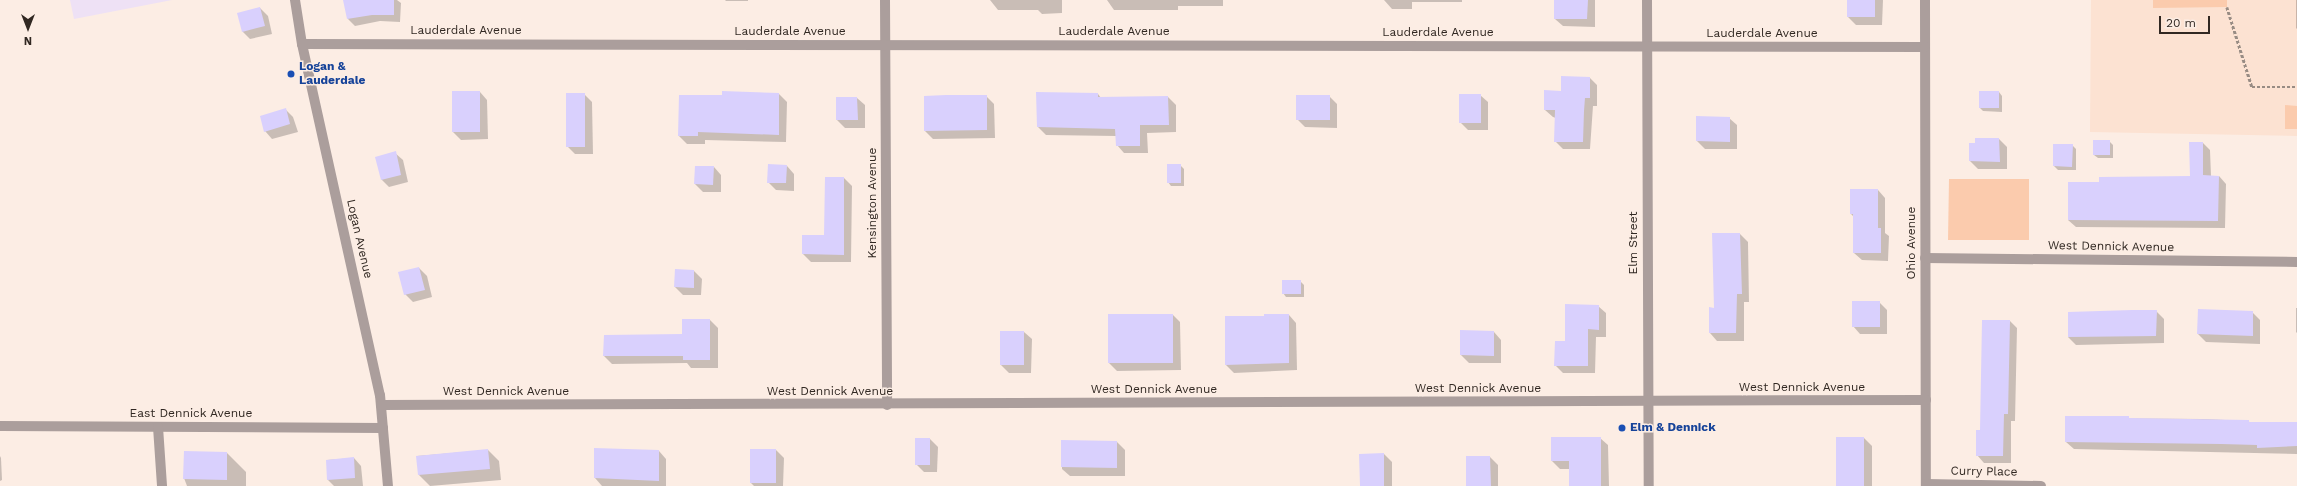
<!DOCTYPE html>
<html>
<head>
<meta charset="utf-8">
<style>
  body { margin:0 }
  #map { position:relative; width:2297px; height:486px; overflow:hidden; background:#fcede4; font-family:"Work Sans",sans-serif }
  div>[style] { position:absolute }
  .built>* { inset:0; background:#fce2d2 }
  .industrial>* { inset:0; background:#eee1f5 }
  .green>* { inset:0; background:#fbcbad }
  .shadow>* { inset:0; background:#0003 }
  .building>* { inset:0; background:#d9d0fd }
  .path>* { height:2.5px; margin-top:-1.25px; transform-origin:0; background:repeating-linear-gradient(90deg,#988c84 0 3px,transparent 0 5px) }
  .minor>* { height:10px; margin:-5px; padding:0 5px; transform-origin:5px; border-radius:5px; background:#ab9e9c }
  .dots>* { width:11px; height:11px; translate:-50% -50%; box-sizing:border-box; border:2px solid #fcede4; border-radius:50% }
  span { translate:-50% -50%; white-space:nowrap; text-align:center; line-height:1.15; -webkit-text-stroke:3px #fcede4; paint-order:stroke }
  .street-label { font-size:12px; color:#312822 }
  .transit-label { font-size:12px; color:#164399; font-weight:700 }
  .left { translate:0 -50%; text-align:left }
  .north { position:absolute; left:8px; top:8px; width:40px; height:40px; -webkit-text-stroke:3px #fcede4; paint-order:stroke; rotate:180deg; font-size:11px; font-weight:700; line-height:16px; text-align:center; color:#312822 }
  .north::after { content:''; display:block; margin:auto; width:14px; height:18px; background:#312822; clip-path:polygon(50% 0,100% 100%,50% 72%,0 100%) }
  .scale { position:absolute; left:2159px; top:16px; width:51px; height:18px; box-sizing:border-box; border:2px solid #312822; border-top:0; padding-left:5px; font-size:12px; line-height:14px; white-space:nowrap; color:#312822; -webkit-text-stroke:3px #fcede4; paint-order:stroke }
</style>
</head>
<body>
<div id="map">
  <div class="built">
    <i style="clip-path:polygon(2091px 0,2297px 0,2297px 136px,2090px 132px)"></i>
  </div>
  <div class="industrial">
    <i style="clip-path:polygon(70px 0,172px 0,74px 19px)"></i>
  </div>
  <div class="green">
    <i style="clip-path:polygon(2153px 0,2227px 0,2227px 7px,2153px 8px)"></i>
    <i style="clip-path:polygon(2285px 105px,2297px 106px,2297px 129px,2285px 129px)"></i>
    <i style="clip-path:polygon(1949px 179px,2029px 179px,2029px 240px,1948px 240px)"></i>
  </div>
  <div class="shadow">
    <i style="clip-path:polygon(344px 0,397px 0,401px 3px,400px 22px,380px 21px,355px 26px,348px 19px)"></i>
    <i style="clip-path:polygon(725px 0,748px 0,748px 1px,726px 1px)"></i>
    <i style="clip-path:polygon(990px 0,1062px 0,1062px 13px,1042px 14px,1038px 10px,998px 10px)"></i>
    <i style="clip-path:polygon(1107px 0,1223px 0,1223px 6px,1178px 6px,1178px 10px,1114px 10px)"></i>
    <i style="clip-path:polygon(1384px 0,1462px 0,1462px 2px,1412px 2px,1412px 9px,1392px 9px)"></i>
    <i style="clip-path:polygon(1555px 0,1595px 0,1595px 27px,1563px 26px,1555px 19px)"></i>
    <i style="clip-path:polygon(1848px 0,1883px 0,1882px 25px,1856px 25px,1848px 17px)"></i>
    <i style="clip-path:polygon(2296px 0,2297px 0,2297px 29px,2296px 28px)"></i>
    <i style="clip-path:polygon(260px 8px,268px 16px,272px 34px,250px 39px,242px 31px)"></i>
    <i style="clip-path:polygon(1590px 78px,1597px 85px,1597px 106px,1593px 106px,1590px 149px,1563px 149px,1555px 141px,1556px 118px,1553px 117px,1545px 110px,1562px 92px)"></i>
    <i style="clip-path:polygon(480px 92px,487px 100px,488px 139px,461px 140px,453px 132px)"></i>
    <i style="clip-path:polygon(1999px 92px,2002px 96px,2002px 112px,1983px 111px,1980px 108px)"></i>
    <i style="clip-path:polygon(584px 94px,592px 102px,593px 154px,575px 154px,567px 146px)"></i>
    <i style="clip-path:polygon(779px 94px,787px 102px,786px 142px,705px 140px,705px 144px,687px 144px,679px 136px,723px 96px)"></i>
    <i style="clip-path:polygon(1098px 94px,1101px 98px,1168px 97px,1176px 105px,1176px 132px,1147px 133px,1148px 153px,1124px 153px,1117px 145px,1116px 136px,1046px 135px,1038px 127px)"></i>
    <i style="clip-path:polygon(1480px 95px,1488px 102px,1488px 130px,1468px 130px,1460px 122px)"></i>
    <i style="clip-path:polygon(986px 96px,994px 104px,995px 138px,933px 139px,925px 131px)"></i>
    <i style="clip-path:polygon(1329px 96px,1337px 104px,1337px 128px,1305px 127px,1297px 119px)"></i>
    <i style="clip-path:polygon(857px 98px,865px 105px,865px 128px,845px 128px,837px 120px)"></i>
    <i style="clip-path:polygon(286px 110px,293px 117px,298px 132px,272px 139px,265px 131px)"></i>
    <i style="clip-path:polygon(1729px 118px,1737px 125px,1737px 149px,1705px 149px,1697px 141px)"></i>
    <i style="clip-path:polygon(1999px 139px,2007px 147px,2007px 169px,1978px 169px,1970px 161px,1976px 144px)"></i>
    <i style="clip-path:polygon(2109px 141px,2113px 145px,2113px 158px,2098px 158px,2094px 155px)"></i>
    <i style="clip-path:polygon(2203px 143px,2210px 150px,2211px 176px,2219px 176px,2226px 184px,2225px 228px,2076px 227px,2068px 220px,2100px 183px,2191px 177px)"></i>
    <i style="clip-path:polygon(2072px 145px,2076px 149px,2076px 170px,2058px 170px,2054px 166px)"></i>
    <i style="clip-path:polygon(395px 153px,403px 160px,408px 182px,389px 187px,381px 179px)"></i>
    <i style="clip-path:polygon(1180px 165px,1184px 169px,1184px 186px,1171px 186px,1168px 182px)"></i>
    <i style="clip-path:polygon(787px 166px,794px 174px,794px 191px,776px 190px,768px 182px)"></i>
    <i style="clip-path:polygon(714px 167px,721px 175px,721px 192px,703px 192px,695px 184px)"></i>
    <i style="clip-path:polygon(826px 178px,844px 178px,852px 186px,851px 262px,811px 262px,803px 254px,825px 236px)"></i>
    <i style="clip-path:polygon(1878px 190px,1885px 198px,1885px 233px,1889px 236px,1888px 261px,1862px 260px,1854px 253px,1854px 217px,1851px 214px)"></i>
    <i style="clip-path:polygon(1740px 234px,1748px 242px,1749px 302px,1744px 302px,1744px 341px,1717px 341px,1710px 333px,1715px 309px)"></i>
    <i style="clip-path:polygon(419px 268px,427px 276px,432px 297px,413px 302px,405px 294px)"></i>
    <i style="clip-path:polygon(694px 271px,702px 279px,701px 295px,683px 295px,675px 287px)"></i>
    <i style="clip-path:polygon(1300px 281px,1304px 285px,1304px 297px,1286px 297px,1283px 293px)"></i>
    <i style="clip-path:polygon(1879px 302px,1887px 310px,1887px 334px,1860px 334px,1853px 326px)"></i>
    <i style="clip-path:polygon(1598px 306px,1606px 313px,1606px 337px,1596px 337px,1595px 373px,1563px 373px,1555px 365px,1566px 342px)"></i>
    <i style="clip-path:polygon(2296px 308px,2297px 308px,2297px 333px,2296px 332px)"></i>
    <i style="clip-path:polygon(2156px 311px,2164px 319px,2164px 343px,2076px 345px,2068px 337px,2068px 313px)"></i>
    <i style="clip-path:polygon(2252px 312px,2260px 320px,2260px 344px,2206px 342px,2198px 334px)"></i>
    <i style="clip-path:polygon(1173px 315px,1180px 322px,1181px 370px,1117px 371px,1109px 363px)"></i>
    <i style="clip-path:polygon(1289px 315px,1296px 323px,1297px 370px,1234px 373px,1226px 365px,1265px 317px)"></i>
    <i style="clip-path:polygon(710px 320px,718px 328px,718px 368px,691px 368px,687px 363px,612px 364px,604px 356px,684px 335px)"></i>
    <i style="clip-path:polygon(2010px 321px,2017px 328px,2015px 421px,2011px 421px,2011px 463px,1984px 463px,1977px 455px,1981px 431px)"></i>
    <i style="clip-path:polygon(1024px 332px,1032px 339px,1031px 373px,1009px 373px,1001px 365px)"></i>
    <i style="clip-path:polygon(1494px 332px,1501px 340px,1501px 363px,1469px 363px,1461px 355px)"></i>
    <i style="clip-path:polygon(2066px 418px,2203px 419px,2248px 421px,2251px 423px,2297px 422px,2297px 454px,2074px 449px,2066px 442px)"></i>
    <i style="clip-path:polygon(1600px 438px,1608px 445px,1609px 486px,1570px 486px,1570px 469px,1560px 469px,1552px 461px)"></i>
    <i style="clip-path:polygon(1864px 438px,1872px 446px,1872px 486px,1838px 486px)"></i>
    <i style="clip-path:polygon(930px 439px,938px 447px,937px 472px,924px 472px,916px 464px)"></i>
    <i style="clip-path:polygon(1062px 441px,1117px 442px,1125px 450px,1125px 476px,1070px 476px,1062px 469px)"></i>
    <i style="clip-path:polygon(488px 450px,499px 461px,501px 480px,430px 486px,419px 475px,417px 456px)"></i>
    <i style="clip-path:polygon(776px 450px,784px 458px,783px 486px,754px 486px,751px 483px)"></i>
    <i style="clip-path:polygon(659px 451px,666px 459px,666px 486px,602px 486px,595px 478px)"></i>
    <i style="clip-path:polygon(227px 453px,246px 472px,246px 486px,187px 486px,184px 478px)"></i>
    <i style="clip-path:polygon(1384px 454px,1392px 462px,1392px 486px,1361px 486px)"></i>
    <i style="clip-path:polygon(0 456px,1px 458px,2px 480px,0 481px)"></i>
    <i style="clip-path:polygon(1467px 457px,1490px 457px,1498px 465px,1498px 486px,1467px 486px)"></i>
    <i style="clip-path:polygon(354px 458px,361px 466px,363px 486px,334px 486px,328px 480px,327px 460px)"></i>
  </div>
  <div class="building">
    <i style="clip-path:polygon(343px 0,394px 0,394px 15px,372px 15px,347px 19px)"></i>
    <i style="clip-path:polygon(1554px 0,1588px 0,1587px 19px,1554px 19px)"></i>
    <i style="clip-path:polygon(1847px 0,1875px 0,1875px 17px,1847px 17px)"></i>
    <i style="clip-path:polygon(260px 7px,265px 26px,242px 32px,237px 13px)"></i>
    <i style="clip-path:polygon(1561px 76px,1590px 77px,1590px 98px,1585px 98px,1584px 111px,1583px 142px,1554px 142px,1555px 110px,1544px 110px,1544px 90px,1561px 91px)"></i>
    <i style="clip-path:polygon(452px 91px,480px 91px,480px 132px,452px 132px)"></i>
    <i style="clip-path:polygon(722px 91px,779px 93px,779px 135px,698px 132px,698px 136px,678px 136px,679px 95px,722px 95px)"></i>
    <i style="clip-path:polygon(1979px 91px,1999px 91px,1999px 108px,1979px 108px)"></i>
    <i style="clip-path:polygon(1036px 92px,1098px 93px,1098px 97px,1168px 96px,1169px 125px,1140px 125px,1140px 146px,1116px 146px,1115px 129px,1037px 127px)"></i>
    <i style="clip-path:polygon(566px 93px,585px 93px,585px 147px,566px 147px)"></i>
    <i style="clip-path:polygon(1459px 94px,1481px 94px,1481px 123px,1459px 123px)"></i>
    <i style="clip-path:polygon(946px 95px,987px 95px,987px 130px,924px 131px,924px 96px)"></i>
    <i style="clip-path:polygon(1296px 95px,1330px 95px,1330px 120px,1296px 120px)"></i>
    <i style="clip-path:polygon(836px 97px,857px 97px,858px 120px,836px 120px)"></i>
    <i style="clip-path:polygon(286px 108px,290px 124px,264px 132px,260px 116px)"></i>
    <i style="clip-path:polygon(1696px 116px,1730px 117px,1730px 142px,1696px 141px)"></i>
    <i style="clip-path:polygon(1975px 138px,1999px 138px,2000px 162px,1969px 161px,1969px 143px,1975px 143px)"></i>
    <i style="clip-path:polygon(2093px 140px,2110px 140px,2110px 155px,2093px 155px)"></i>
    <i style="clip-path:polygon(2189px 142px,2203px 142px,2203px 175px,2219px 176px,2218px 221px,2068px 220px,2068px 182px,2099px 182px,2099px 177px,2190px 176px)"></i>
    <i style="clip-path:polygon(2053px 144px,2073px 144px,2072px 167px,2053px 166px)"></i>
    <i style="clip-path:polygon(396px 151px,401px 175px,381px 180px,375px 157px)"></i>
    <i style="clip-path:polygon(768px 164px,787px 165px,786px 183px,767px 183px)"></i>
    <i style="clip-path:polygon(1167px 164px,1181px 164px,1181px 183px,1167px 183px)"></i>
    <i style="clip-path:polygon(695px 166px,714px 166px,713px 185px,694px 184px)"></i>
    <i style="clip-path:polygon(825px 177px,844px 177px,844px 255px,802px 254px,802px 235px,824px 235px)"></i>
    <i style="clip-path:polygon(1850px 189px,1878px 189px,1878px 228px,1881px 228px,1881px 253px,1853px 253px,1853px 214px,1850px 214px)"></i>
    <i style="clip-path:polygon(1712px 233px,1740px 233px,1742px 294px,1737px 294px,1736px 333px,1709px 333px,1709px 307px,1714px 308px)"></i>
    <i style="clip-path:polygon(419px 267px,425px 290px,404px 295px,398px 272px)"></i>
    <i style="clip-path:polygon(675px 269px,694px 270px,694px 288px,674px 287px)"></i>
    <i style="clip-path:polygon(1282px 280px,1301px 280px,1301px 294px,1282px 294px)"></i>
    <i style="clip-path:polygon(1852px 301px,1880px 301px,1880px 327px,1852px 327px)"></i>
    <i style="clip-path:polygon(1565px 304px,1599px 305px,1599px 330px,1588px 329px,1588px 366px,1554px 366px,1555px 341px,1565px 341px)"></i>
    <i style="clip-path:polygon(2198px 309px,2253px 311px,2253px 336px,2197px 334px)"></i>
    <i style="clip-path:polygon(2132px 310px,2157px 310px,2156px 336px,2068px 337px,2068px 312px)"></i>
    <i style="clip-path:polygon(1108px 314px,1173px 314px,1173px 363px,1108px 363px)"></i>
    <i style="clip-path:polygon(1264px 314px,1289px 314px,1289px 363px,1225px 365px,1225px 316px,1264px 316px)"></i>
    <i style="clip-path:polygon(682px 319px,710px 319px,710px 360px,683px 360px,683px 356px,603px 356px,604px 335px,682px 334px)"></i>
    <i style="clip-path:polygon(1982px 320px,2010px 320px,2008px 414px,2004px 414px,2003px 456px,1976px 456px,1976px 430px,1980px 430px)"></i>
    <i style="clip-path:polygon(1460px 330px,1494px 331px,1494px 356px,1460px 355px)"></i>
    <i style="clip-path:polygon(1000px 331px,1024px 331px,1024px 365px,1000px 365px)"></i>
    <i style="clip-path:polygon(2065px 416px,2129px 416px,2129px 418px,2249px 420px,2249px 422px,2297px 422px,2297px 446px,2257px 448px,2257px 445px,2221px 444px,2065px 442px)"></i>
    <i style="clip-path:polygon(1551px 437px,1601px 437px,1601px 486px,1569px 486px,1569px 461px,1551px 461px)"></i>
    <i style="clip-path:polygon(1836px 437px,1864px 437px,1864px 486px,1836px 486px)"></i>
    <i style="clip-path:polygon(915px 438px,930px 438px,930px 465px,915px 465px)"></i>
    <i style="clip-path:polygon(1061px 440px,1117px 441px,1117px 468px,1061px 467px)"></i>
    <i style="clip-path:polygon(594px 448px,659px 450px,659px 481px,594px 478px)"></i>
    <i style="clip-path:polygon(488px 449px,490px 469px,418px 475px,416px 456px)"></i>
    <i style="clip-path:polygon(750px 449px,776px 449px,776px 483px,750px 483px)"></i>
    <i style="clip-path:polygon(184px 451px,227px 452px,227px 480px,183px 479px)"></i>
    <i style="clip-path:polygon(1384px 453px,1384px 486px,1360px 486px,1359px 454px)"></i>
    <i style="clip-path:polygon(1466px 456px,1490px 456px,1491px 486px,1466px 486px)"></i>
    <i style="clip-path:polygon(354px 457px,355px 478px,327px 480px,326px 460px)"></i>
  </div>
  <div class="path">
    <i style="left:2227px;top:7px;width:84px;rotate:72.6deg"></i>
    <i style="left:2252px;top:87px;width:45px"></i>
  </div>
  <div class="minor">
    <i style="left:295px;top:0;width:45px;rotate:81deg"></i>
    <i style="left:302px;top:44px;width:360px;rotate:77.5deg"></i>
    <i style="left:380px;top:395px;width:91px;rotate:85deg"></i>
    <i style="left:885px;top:0;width:405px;rotate:89.7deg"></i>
    <i style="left:1647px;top:0;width:486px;rotate:89.8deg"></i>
    <i style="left:1925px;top:0;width:486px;rotate:89.9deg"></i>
    <i style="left:302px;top:44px;width:1623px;rotate:0.11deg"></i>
    <i style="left:1925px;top:258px;width:372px;rotate:0.6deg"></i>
    <i style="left:381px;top:405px;width:1545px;rotate:-0.19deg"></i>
    <i style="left:0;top:426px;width:383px;rotate:0.3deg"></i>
    <i style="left:158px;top:427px;width:59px;rotate:86.1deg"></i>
    <i style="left:1926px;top:484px;width:115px;rotate:1deg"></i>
  </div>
  <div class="dots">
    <i style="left:291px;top:74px;background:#1a4fb4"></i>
    <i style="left:1622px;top:428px;background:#1a4fb4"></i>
  </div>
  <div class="street-label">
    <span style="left:466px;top:31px">Lauderdale Avenue</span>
    <span style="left:790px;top:32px">Lauderdale Avenue</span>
    <span style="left:1114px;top:32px">Lauderdale Avenue</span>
    <span style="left:1438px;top:33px">Lauderdale Avenue</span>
    <span style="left:1762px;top:34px">Lauderdale Avenue</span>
    <span style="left:873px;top:203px;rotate:-90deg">Kensington Avenue</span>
    <span style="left:359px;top:239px;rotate:77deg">Logan Avenue</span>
    <span style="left:1634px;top:243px;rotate:-90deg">Elm Street</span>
    <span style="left:1912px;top:243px;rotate:-90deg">Ohio Avenue</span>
    <span style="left:2111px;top:247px;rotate:1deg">West Dennick Avenue</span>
    <span style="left:1802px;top:388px">West Dennick Avenue</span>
    <span style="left:1478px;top:389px">West Dennick Avenue</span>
    <span style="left:1154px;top:390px">West Dennick Avenue</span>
    <span style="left:506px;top:392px">West Dennick Avenue</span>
    <span style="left:830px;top:392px">West Dennick Avenue</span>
    <span style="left:191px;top:414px">East Dennick Avenue</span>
    <span style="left:1984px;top:472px;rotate:1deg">Curry Place</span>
  </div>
  <div class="transit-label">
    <span class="left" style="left:299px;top:74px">Logan &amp;<br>Lauderdale</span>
    <span class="left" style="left:1630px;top:428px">Elm &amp; Dennick</span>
  </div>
  <div class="north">N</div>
  <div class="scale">20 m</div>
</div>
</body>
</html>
